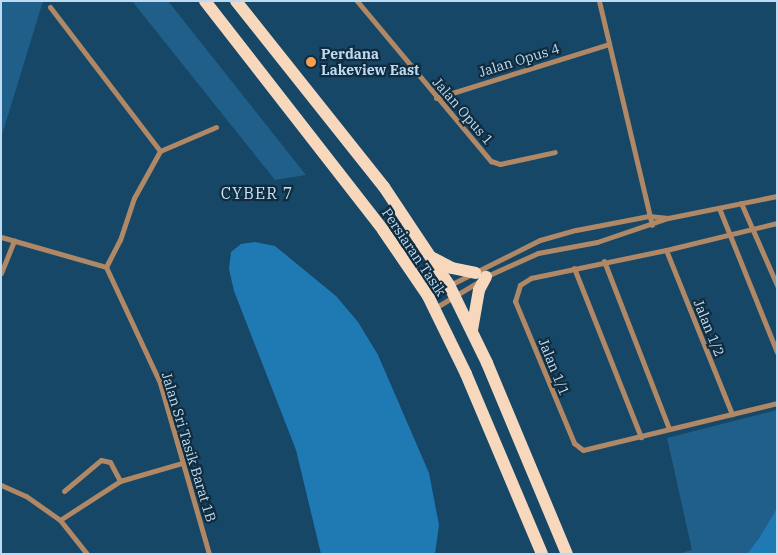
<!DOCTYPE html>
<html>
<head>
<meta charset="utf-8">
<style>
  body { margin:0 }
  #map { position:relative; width:778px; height:555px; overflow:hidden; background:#164767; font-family:"IBM Plex Serif",serif }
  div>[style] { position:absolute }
  .green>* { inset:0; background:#205f89 }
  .water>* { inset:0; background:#1f7ab3 }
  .street>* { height:5px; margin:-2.5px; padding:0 2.5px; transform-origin:2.5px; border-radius:2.5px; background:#b08866 }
  .primary>* { height:12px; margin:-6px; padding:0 6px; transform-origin:6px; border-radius:6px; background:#f8d8bd }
  .dots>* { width:14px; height:14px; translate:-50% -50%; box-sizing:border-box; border:2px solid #112c3e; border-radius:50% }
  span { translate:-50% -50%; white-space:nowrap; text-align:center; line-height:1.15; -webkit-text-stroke:4.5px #112c3e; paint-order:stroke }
  .poi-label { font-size:14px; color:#bddcf4; font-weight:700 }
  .left { translate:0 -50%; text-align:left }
  .street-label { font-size:14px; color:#bddcf4 }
  .quarter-label { font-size:16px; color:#c8e0f4; letter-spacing:1px }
  .frame { position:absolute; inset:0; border:2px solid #bddcf4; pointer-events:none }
</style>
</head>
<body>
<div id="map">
  <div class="green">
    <i style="clip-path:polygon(1px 1px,43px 1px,1px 138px)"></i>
    <i style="clip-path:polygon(132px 1px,168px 1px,306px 175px,275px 180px)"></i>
    <i style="clip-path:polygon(777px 410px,777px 508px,759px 538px,747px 554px,677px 554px,692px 550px,667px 438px)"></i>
  </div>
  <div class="water">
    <i style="clip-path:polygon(255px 242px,275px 246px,336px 296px,358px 322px,378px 355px,429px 473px,439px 525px,435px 554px,321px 554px,296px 450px,234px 291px,229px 269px,231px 252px,241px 244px)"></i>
    <i style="clip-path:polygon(777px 508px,777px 554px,747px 554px,759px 538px)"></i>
  </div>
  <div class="street">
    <i style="left:357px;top:1px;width:209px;rotate:50.1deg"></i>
    <i style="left:491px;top:161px;width:9px;rotate:18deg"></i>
    <i style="left:500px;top:164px;width:56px;rotate:-12.3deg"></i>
    <i style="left:599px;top:1px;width:230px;rotate:76.7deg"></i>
    <i style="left:50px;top:7px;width:181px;rotate:52.6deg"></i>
    <i style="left:436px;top:98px;width:181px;rotate:-17.3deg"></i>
    <i style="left:741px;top:203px;width:90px;rotate:66.3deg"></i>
    <i style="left:719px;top:208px;width:155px;rotate:68.1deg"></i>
    <i style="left:777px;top:223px;width:114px;rotate:166.3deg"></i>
    <i style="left:666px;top:250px;width:138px;rotate:168.3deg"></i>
    <i style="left:531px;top:278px;width:13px;rotate:148deg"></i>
    <i style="left:520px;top:285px;width:17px;rotate:107deg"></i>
    <i style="left:515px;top:301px;width:154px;rotate:67.4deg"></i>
    <i style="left:574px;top:443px;width:11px;rotate:38deg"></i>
    <i style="left:583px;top:450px;width:200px;rotate:-13.6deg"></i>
    <i style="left:1px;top:237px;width:109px;rotate:15.9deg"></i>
    <i style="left:666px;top:250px;width:177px;rotate:68.1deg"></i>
    <i style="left:604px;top:261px;width:180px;rotate:68.8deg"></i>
    <i style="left:106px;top:267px;width:128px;rotate:65deg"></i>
    <i style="left:160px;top:383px;width:178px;rotate:74deg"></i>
    <i style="left:106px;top:267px;width:30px;rotate:-63deg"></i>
    <i style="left:120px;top:240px;width:44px;rotate:-71.6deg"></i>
    <i style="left:134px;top:198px;width:54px;rotate:-61deg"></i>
    <i style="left:160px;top:151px;width:61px;rotate:-23.2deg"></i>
    <i style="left:574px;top:268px;width:182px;rotate:68.4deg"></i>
    <i style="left:1px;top:273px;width:35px;rotate:-68deg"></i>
    <i style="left:487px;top:276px;width:56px;rotate:-24.3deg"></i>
    <i style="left:538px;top:253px;width:60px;rotate:-10.6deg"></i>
    <i style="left:597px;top:242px;width:75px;rotate:-18.7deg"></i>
    <i style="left:668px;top:218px;width:111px;rotate:-11.4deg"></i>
    <i style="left:428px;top:296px;width:125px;rotate:-26.6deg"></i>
    <i style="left:540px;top:240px;width:37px;rotate:-16deg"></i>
    <i style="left:576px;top:230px;width:74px;rotate:-10.9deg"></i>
    <i style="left:649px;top:216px;width:19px;rotate:6deg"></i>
    <i style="left:435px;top:308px;width:52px;rotate:-31deg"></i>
    <i style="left:1px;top:485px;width:27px;rotate:24deg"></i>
    <i style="left:26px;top:496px;width:42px;rotate:35.2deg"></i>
    <i style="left:60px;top:520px;width:43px;rotate:51.5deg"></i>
    <i style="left:64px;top:491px;width:48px;rotate:-40deg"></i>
    <i style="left:101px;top:460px;width:9px;rotate:13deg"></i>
    <i style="left:110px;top:462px;width:21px;rotate:62deg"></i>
    <i style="left:60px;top:520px;width:72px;rotate:-33deg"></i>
    <i style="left:120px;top:481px;width:65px;rotate:-16.2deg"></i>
  </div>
  <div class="primary">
    <i style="left:205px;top:1px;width:290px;rotate:52.1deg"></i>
    <i style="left:383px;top:230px;width:80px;rotate:55.7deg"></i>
    <i style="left:428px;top:296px;width:87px;rotate:64deg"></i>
    <i style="left:466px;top:374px;width:195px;rotate:67.1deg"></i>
    <i style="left:236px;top:1px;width:238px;rotate:51.5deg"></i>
    <i style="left:384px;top:187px;width:118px;rotate:56.4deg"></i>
    <i style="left:449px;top:285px;width:87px;rotate:64deg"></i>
    <i style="left:487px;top:363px;width:207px;rotate:67.3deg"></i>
    <i style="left:433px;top:258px;width:21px;rotate:28deg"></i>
    <i style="left:452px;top:268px;width:24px;rotate:12deg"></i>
    <i style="left:472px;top:330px;width:41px;rotate:-80.1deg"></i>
    <i style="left:479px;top:290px;width:15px;rotate:-62deg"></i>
  </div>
  <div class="dots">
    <i style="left:311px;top:62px;background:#f8a04b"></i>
  </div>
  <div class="poi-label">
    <span class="left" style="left:321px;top:62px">Perdana<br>Lakeview East</span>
  </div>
  <div class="street-label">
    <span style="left:519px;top:60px;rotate:-17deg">Jalan Opus 4</span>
    <span style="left:463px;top:111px;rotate:49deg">Jalan Opus 1</span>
    <span style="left:414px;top:252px;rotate:56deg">Persiaran Tasik</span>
    <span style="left:709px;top:328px;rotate:68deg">Jalan 1/2</span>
    <span style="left:554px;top:367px;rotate:68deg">Jalan 1/1</span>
    <span style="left:189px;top:447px;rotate:73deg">Jalan Sri Tasik Barat 1B</span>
  </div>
  <div class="quarter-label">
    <span style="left:257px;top:193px">CYBER 7</span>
  </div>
  <div class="frame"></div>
</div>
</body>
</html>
